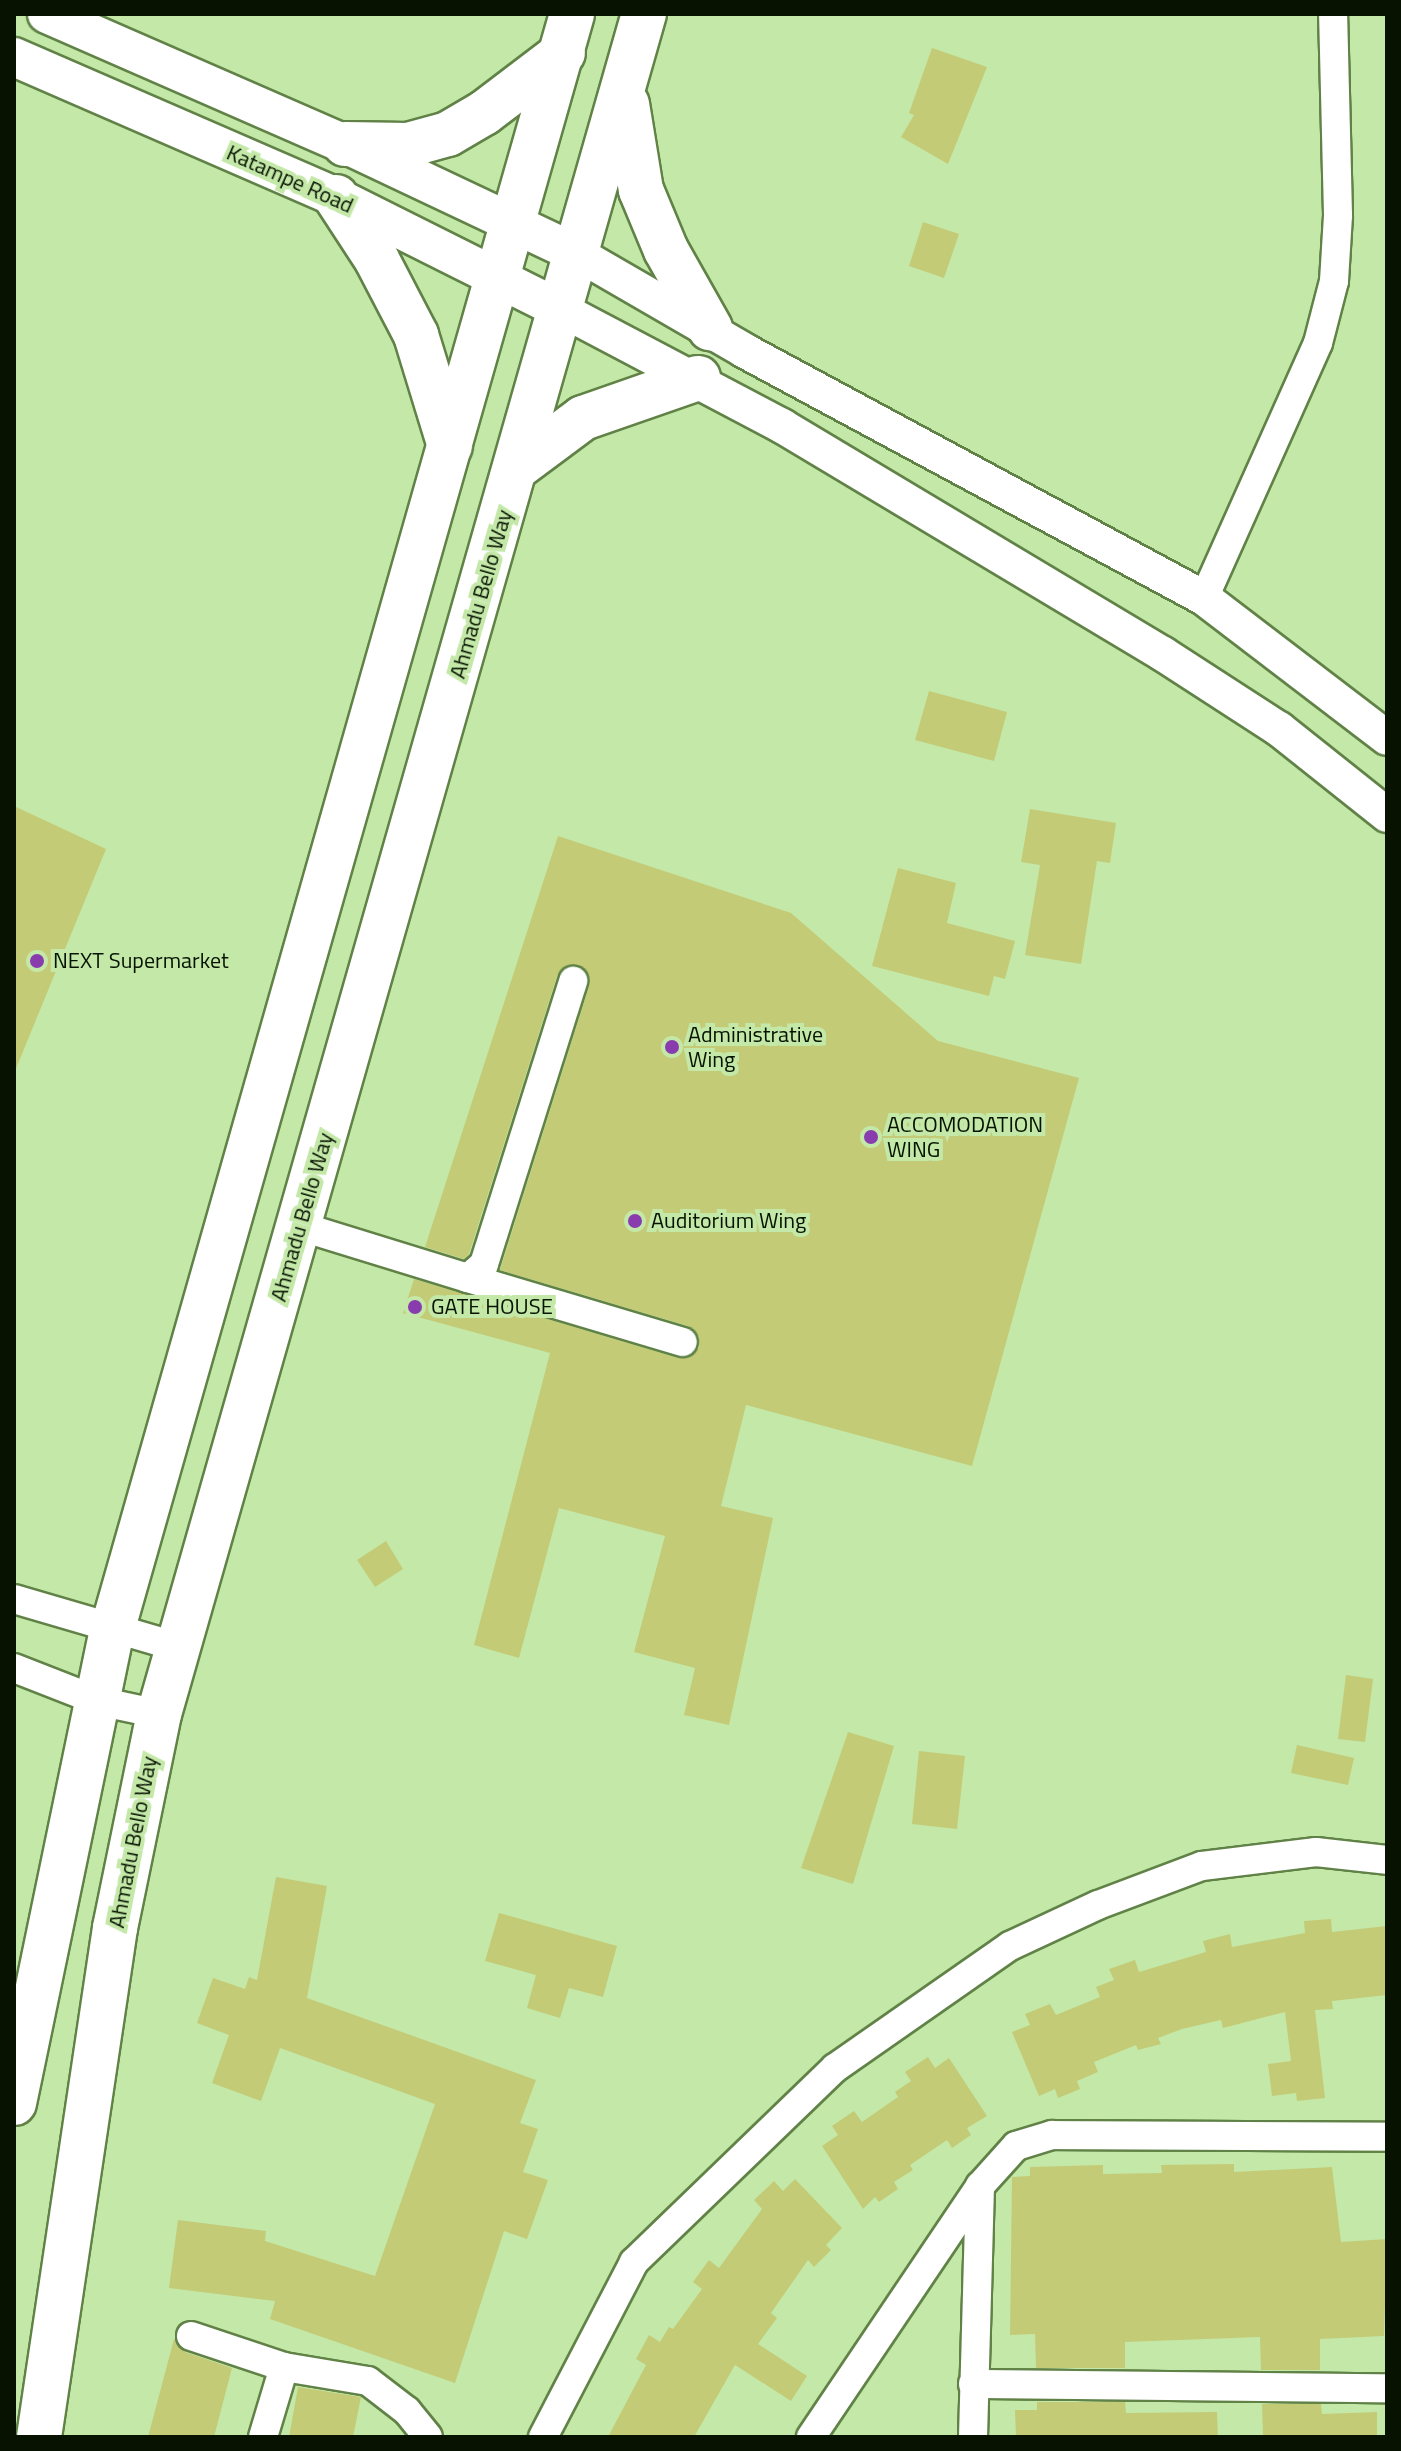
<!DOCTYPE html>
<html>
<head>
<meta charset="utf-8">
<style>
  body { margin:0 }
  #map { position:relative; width:1401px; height:2451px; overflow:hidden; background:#c3e8a8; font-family:"Titillium Web",sans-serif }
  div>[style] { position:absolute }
  .building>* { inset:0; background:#c4cb76 }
  .roads { filter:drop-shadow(2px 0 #618247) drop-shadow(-2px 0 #618247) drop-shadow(0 2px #618247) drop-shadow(0 -2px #618247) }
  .minor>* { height:28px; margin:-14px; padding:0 14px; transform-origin:14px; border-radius:14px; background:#fff }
  .tertiary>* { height:34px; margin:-17px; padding:0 17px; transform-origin:17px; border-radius:17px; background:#fff }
  .secondary>* { height:38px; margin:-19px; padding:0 19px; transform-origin:19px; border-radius:19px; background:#fff }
  .primary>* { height:44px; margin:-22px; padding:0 22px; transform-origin:22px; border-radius:22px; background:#fff }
  .dots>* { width:22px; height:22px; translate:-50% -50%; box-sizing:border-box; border:4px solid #c3e8a8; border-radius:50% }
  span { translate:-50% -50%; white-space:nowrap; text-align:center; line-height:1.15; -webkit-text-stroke:8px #c3e8a8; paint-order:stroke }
  .street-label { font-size:22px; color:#071300 }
  .poi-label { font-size:22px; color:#071300 }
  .left { translate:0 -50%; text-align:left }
  .frame { position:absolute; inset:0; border:16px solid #071300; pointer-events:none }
</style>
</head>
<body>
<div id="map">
  <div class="building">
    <i style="clip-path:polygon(932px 48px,987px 67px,948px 164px,901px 137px,914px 115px,909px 113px)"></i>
    <i style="clip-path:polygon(923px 222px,959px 234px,944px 278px,909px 266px)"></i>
    <i style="clip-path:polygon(929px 691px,1007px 712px,994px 761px,915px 740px)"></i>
    <i style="clip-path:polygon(14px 806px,106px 849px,15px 1071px,14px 1071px)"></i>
    <i style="clip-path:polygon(1030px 809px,1116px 823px,1110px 863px,1097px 861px,1081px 964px,1025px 955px,1040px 865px,1021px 862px)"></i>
    <i style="clip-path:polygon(558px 836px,791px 913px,938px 1041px,1079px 1078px,972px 1466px,746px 1405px,721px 1506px,773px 1518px,729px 1725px,684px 1715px,695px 1668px,634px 1652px,665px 1536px,559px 1508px,519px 1658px,474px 1645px,550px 1353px,403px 1313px,414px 1279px,678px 1358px,688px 1358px,699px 1348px,699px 1337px,688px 1326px,500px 1270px,589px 986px,589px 977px,579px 965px,569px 965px,557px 976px,469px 1254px,464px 1259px,425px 1247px)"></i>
    <i style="clip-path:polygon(898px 868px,956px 883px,947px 923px,1015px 941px,1005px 979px,994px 976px,989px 996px,872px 966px)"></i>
    <i style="clip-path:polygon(386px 1541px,403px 1569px,375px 1587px,357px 1560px)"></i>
    <i style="clip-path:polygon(1346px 1675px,1373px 1679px,1365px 1742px,1338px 1739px)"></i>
    <i style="clip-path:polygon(848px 1732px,894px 1746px,853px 1884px,801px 1868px)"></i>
    <i style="clip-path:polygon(1297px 1745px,1354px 1758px,1348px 1785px,1291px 1773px)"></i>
    <i style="clip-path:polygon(919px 1751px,965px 1756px,957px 1829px,912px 1824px)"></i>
    <i style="clip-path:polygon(276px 1877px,327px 1886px,307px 1998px,536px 2080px,520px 2123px,538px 2129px,523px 2172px,548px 2180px,527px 2239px,504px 2231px,455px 2383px,270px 2319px,275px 2301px,169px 2288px,178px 2220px,266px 2231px,265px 2241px,375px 2276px,435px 2104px,280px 2048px,261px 2101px,212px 2083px,229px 2035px,197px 2023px,213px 1978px,245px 1989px,249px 1977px,257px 1980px)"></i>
    <i style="clip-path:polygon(499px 1913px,617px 1946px,603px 1997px,569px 1988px,560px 2018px,527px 2008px,536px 1975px,485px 1961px)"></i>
    <i style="clip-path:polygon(1331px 1919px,1332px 1932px,1387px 1926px,1387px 1995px,1332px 2001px,1333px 2009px,1315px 2010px,1325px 2098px,1297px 2101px,1296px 2093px,1272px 2096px,1268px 2064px,1291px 2061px,1285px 2012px,1223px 2028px,1221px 2020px,1182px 2029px,1158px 2038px,1161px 2044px,1138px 2050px,1136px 2045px,1094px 2062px,1098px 2072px,1077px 2081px,1080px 2089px,1058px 2098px,1055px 2089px,1039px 2096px,1012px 2032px,1030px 2025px,1025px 2014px,1050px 2004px,1056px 2015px,1100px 1997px,1096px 1987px,1114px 1980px,1109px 1969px,1135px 1960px,1139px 1972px,1206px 1952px,1203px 1941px,1230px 1934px,1232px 1947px,1305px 1933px,1304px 1921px)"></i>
    <i style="clip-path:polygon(928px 2057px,935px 2068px,949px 2058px,987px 2116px,967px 2128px,971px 2135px,952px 2148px,947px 2140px,910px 2165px,913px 2170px,894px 2182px,898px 2189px,879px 2202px,875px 2197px,863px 2209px,822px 2146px,838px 2135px,832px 2126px,854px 2111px,862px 2122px,898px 2097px,895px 2092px,911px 2081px,905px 2072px)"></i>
    <i style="clip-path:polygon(1234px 2164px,1234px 2172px,1332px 2167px,1341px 2242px,1387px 2239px,1384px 2336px,1320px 2339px,1320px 2370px,1261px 2370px,1260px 2337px,1125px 2342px,1125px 2368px,1036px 2368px,1035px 2334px,1010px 2335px,1012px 2177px,1030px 2176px,1030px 2167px,1103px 2165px,1103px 2174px,1162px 2173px,1161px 2165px)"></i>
    <i style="clip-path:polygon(795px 2179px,842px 2228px,826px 2245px,831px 2250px,814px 2267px,808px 2260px,771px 2313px,777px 2318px,758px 2344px,807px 2376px,791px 2401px,735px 2365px,694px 2437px,608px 2437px,646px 2365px,636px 2359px,649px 2335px,660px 2342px,669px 2327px,673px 2329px,702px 2289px,693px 2282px,709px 2260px,719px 2268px,762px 2209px,754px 2200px,774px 2181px,783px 2191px)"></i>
    <i style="clip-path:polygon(174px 2339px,185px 2352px,232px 2368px,214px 2437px,148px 2437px)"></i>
    <i style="clip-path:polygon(298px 2387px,361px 2397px,353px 2437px,289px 2437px)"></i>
    <i style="clip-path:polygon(1037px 2402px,1125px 2402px,1126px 2413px,1217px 2412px,1218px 2437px,1016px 2437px,1015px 2410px,1037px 2410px)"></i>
    <i style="clip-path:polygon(1262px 2404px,1321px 2404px,1322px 2414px,1377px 2412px,1377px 2437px,1263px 2437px)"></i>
  </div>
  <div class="roads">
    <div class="minor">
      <i style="left:1204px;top:598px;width:279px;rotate:-65.9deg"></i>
      <i style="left:1318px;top:343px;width:64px;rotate:-75.5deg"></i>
      <i style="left:1334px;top:281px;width:66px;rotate:-86.5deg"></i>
      <i style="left:1338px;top:215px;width:201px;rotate:-91.4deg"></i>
      <i style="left:299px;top:1226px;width:177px;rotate:17.1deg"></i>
      <i style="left:468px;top:1278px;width:21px;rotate:-41deg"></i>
      <i style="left:484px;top:1264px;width:297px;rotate:-72.5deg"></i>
      <i style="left:468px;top:1278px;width:224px;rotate:16.6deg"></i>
      <i style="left:14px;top:1599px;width:171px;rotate:16.3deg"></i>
      <i style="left:14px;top:1668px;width:90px;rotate:21.4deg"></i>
      <i style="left:98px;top:1701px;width:62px;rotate:12deg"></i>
      <i style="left:191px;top:2336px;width:98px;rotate:18.4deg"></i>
      <i style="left:284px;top:2367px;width:85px;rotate:9.5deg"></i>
      <i style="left:368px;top:2381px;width:49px;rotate:37.6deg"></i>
      <i style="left:407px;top:2411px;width:33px;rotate:51deg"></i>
      <i style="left:973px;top:2384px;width:414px;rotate:0.6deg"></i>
      <i style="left:263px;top:2437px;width:73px;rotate:-73.3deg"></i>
      <i style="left:543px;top:2437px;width:197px;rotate:-62.5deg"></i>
      <i style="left:634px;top:2262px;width:279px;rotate:-44deg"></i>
      <i style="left:835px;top:2068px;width:213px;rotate:-34.9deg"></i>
      <i style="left:1010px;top:1946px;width:97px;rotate:-25deg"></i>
      <i style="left:1098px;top:1905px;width:111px;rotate:-20.6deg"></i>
      <i style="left:1202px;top:1866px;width:115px;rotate:-7deg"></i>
      <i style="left:1316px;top:1852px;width:71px;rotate:6.4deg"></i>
      <i style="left:811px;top:2437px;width:303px;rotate:-56deg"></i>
      <i style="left:980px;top:2186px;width:54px;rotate:-48deg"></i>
      <i style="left:1016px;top:2146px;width:38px;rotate:-17deg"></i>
      <i style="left:1052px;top:2135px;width:335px;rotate:0.3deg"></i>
      <i style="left:973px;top:2437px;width:251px;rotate:-88.4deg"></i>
    </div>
    <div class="tertiary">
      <i style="left:578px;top:254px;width:193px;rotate:30.1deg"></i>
      <i style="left:745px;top:351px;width:521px;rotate:28.29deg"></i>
      <i style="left:1204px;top:598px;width:230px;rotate:37.4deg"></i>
      <i style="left:562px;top:310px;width:249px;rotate:27.8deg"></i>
      <i style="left:782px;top:426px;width:444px;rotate:30.9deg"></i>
      <i style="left:1163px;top:654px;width:138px;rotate:32.9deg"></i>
      <i style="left:1279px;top:729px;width:138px;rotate:38.5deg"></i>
    </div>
    <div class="secondary">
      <i style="left:47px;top:14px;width:325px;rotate:23.6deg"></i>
      <i style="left:345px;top:144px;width:258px;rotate:25.3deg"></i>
      <i style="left:14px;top:57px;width:351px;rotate:23.5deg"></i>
      <i style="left:336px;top:197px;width:253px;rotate:26.6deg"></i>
    </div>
    <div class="primary">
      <i style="left:627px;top:104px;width:87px;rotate:80.8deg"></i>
      <i style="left:641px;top:190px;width:65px;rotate:67.4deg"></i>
      <i style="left:666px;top:250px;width:90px;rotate:60.6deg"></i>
      <i style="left:345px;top:144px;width:63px;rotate:0.9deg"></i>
      <i style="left:408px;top:145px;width:41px;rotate:-15.4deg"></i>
      <i style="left:448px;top:134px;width:42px;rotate:-30.3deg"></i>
      <i style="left:484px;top:113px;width:99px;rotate:-37.2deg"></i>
      <i style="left:336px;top:197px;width:75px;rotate:56.9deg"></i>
      <i style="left:377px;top:260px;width:85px;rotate:62.5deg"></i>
      <i style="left:416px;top:335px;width:116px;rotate:73deg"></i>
      <i style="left:517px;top:467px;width:82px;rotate:-36.6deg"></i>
      <i style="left:583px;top:418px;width:122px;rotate:-19.2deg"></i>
      <i style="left:14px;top:2103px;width:482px;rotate:-78.3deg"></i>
      <i style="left:112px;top:1631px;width:1681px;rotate:-74.12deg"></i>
      <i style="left:39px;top:2437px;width:515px;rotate:-81.51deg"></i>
      <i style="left:115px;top:1928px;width:218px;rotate:-78.4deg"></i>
      <i style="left:159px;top:1714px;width:1768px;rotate:-74.08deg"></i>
    </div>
  </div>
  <div class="dots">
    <i style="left:37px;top:961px;background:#883cad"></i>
    <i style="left:672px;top:1047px;background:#883cad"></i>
    <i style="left:871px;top:1137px;background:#883cad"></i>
    <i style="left:635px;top:1221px;background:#883cad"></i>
    <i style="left:415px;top:1307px;background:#883cad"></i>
  </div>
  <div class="street-label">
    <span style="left:290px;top:179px;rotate:24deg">Katampe Road</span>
    <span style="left:481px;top:594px;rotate:-74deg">Ahmadu Bello Way</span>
    <span style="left:302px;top:1217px;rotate:-74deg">Ahmadu Bello Way</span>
    <span style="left:133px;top:1842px;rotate:-79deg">Ahmadu Bello Way</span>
  </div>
  <div class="poi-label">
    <span class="left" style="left:53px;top:961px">NEXT Supermarket</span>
    <span class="left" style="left:688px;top:1047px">Administrative<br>Wing</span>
    <span class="left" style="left:887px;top:1137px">ACCOMODATION<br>WING</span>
    <span class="left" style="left:651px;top:1221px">Auditorium Wing</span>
    <span class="left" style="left:431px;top:1307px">GATE HOUSE</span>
  </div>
  <div class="frame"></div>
</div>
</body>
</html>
